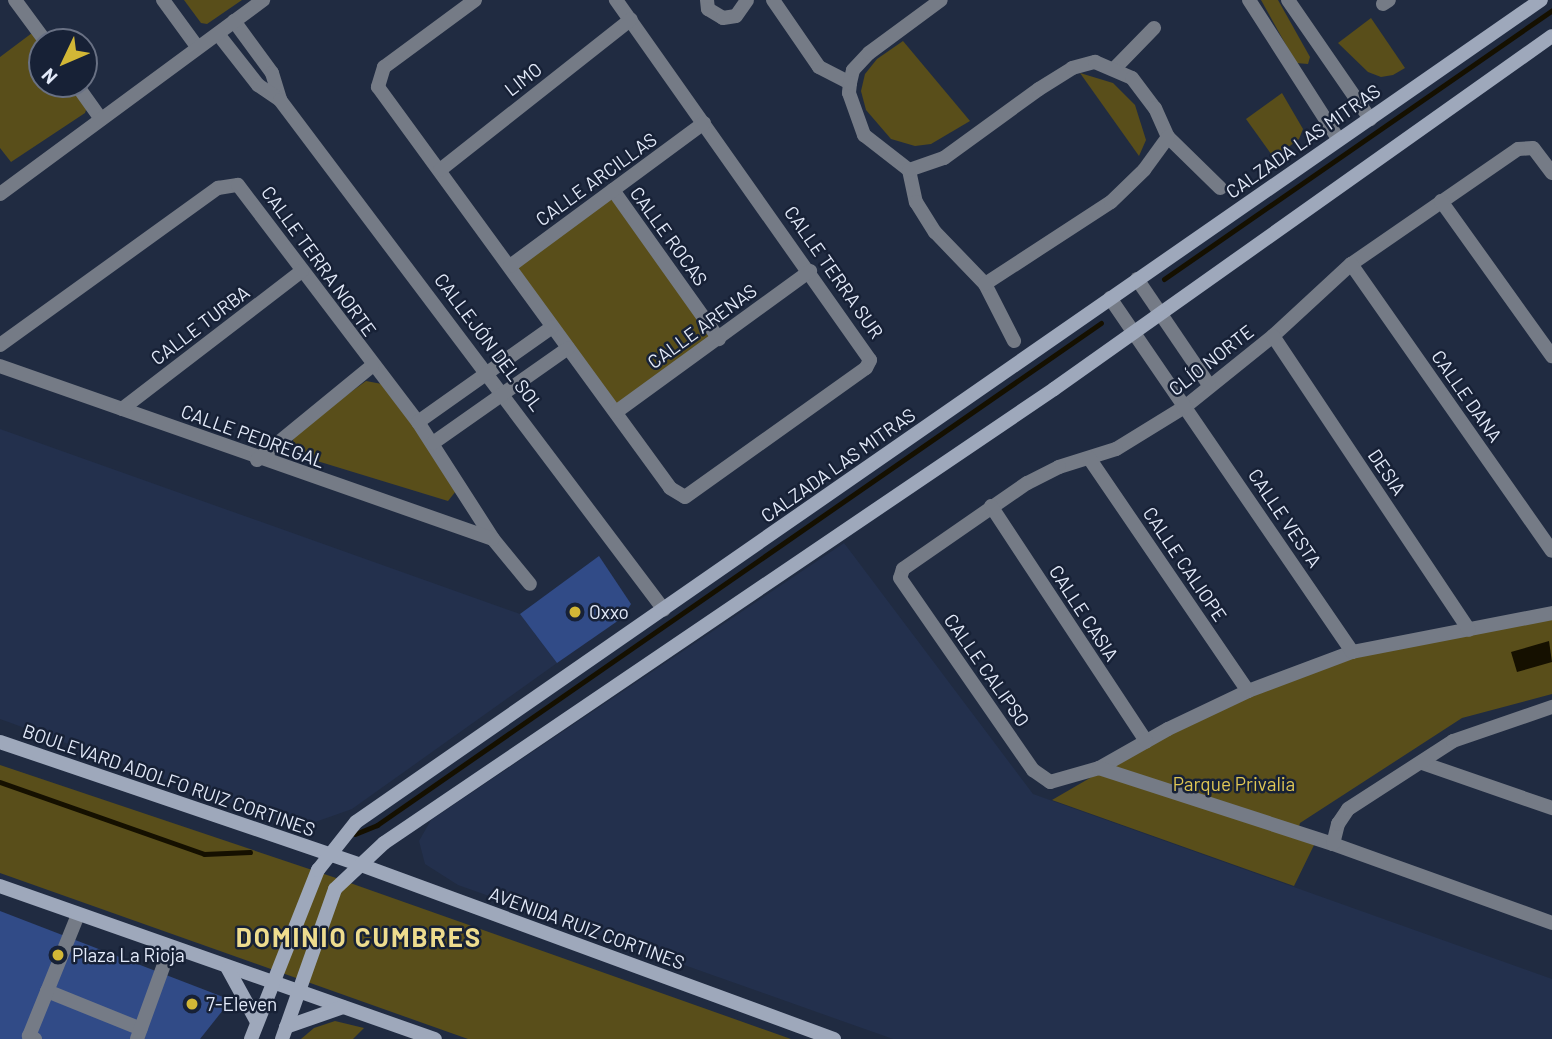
<!DOCTYPE html>
<html>
<head>
<meta charset="utf-8">
<style>
  body { margin:0 }
  #map { position:relative; width:1552px; height:1039px; overflow:hidden; background:#202b41; font-family:Barlow,sans-serif }
  div>[style] { position:absolute }
  .built>* { inset:0; background:#23304d }
  .green>* { inset:0; background:#594e1a }
  .water>* { inset:0; background:#151000 }
  .stream>* { height:5px; margin:-2.5px; padding:0 2.5px; transform-origin:2.5px; border-radius:2.5px; background:#151000 }
  .building>* { inset:0; background:#314b87 }
  .street>* { height:14px; margin:-7px; padding:0 7px; transform-origin:7px; border-radius:7px; background:#757b86 }
  .secondary>* { height:14px; margin:-7px; padding:0 7px; transform-origin:7px; border-radius:7px; background:#9ea8bb }
  .dots>* { width:19px; height:19px; translate:-50% -50%; box-sizing:border-box; border:4px solid #172136; border-radius:50% }
  span { translate:-50% -50%; white-space:nowrap; text-align:center; line-height:1.15; -webkit-text-stroke:5px #172136; paint-order:stroke }
  .street-label { font-size:19px; color:#e3eaf9 }
  .poi-label { font-size:19px; color:#e3eaf9 }
  .left { translate:0 -50%; text-align:left }
  .park-label { font-size:19px; color:#dfc654 }
  .district-label { font-size:26px; color:#eedc8e; font-weight:700; letter-spacing:2px }
  .north { position:absolute; left:28px; top:28px; width:70px; height:70px; box-sizing:border-box; background:#172136; border:2px solid #697184; border-radius:50%; rotate:226deg; font-size:19px; font-weight:700; line-height:28px; text-align:center; color:#e3eaf9 }
  .north::after { content:''; display:block; margin:auto; width:24px; height:32px; background:#d2b736; clip-path:polygon(50% 0,100% 100%,50% 72%,0 100%) }
</style>
</head>
<body>
<div id="map">
  <div class="built">
    <i style="clip-path:polygon(0 429px,520px 614px,557px 663px,352px 809px,304px 826px,288px 824px,0 719px)"></i>
    <i style="clip-path:polygon(844px 543px,1033px 794px,1552px 979px,1552px 1039px,893px 1039px,458px 885px,425px 864px,419px 841px,431px 820px)"></i>
  </div>
  <div class="green">
    <i style="clip-path:polygon(184px 0,242px 0,207px 24px,201px 23px)"></i>
    <i style="clip-path:polygon(1261px 0,1278px 0,1310px 57px,1308px 64px,1296px 63px)"></i>
    <i style="clip-path:polygon(1371px 18px,1405px 68px,1393px 75px,1381px 77px,1368px 72px,1338px 43px)"></i>
    <i style="clip-path:polygon(32px 33px,42px 46px,42px 84px,70px 84px,87px 107px,85px 113px,11px 162px,0 148px,0 57px)"></i>
    <i style="clip-path:polygon(903px 41px,970px 121px,931px 144px,915px 146px,891px 139px,866px 110px,861px 91px,865px 74px,877px 59px)"></i>
    <i style="clip-path:polygon(1080px 73px,1113px 83px,1135px 105px,1146px 140px,1139px 156px)"></i>
    <i style="clip-path:polygon(1282px 93px,1303px 129px,1299px 139px,1274px 158px,1246px 119px)"></i>
    <i style="clip-path:polygon(613px 190px,719px 339px,616px 412px,510px 266px)"></i>
    <i style="clip-path:polygon(366px 381px,382px 384px,453px 480px,456px 491px,448px 501px,304px 457px,296px 451px,293px 440px,297px 431px)"></i>
    <i style="clip-path:polygon(1552px 617px,1552px 694px,1462px 718px,1300px 823px,1297px 834px,1316px 841px,1294px 886px,1052px 800px,1164px 735px,1232px 702px,1348px 659px)"></i>
    <i style="clip-path:polygon(0 765px,336px 878px,791px 1039px,468px 1039px,0 873px)"></i>
    <i style="clip-path:polygon(335px 1021px,364px 1028px,353px 1039px,301px 1039px,314px 1028px)"></i>
  </div>
  <div class="water">
    <i style="clip-path:polygon(1549px 641px,1552px 662px,1517px 672px,1511px 652px)"></i>
  </div>
  <div class="stream">
    <i style="left:1164px;top:279px;width:472px;rotate:-34.7deg"></i>
    <i style="left:0;top:782px;width:216px;rotate:19.4deg"></i>
    <i style="left:204px;top:854px;width:46px;rotate:-2.5deg"></i>
    <i style="left:355px;top:834px;width:24px;rotate:-22deg"></i>
    <i style="left:377px;top:825px;width:881px;rotate:-34.74deg"></i>
  </div>
  <div class="building">
    <i style="clip-path:polygon(599px 556px,631px 604px,622px 618px,557px 663px,520px 614px)"></i>
    <i style="clip-path:polygon(0 911px,231px 1000px,200px 1039px,0 1039px)"></i>
  </div>
  <div class="street">
    <i style="left:15px;top:0;width:52px;rotate:53.6deg"></i>
    <i style="left:163px;top:0;width:59px;rotate:53.9deg"></i>
    <i style="left:475px;top:0;width:113px;rotate:143.6deg"></i>
    <i style="left:384px;top:67px;width:21px;rotate:107deg"></i>
    <i style="left:378px;top:87px;width:496px;rotate:53.9deg"></i>
    <i style="left:670px;top:488px;width:17px;rotate:31deg"></i>
    <i style="left:685px;top:497px;width:222px;rotate:-35.5deg"></i>
    <i style="left:866px;top:368px;width:9px;rotate:-63deg"></i>
    <i style="left:870px;top:360px;width:441px;rotate:-125.2deg"></i>
    <i style="left:707px;top:0;width:9px;rotate:84deg"></i>
    <i style="left:708px;top:9px;width:17px;rotate:31deg"></i>
    <i style="left:723px;top:18px;width:13px;rotate:-9deg"></i>
    <i style="left:736px;top:16px;width:19px;rotate:-55deg"></i>
    <i style="left:773px;top:0;width:81px;rotate:55.5deg"></i>
    <i style="left:819px;top:67px;width:35px;rotate:27deg"></i>
    <i style="left:850px;top:83px;width:10px;rotate:96deg"></i>
    <i style="left:849px;top:93px;width:45px;rotate:70.3deg"></i>
    <i style="left:864px;top:135px;width:57px;rotate:37.9deg"></i>
    <i style="left:909px;top:170px;width:33px;rotate:78deg"></i>
    <i style="left:916px;top:202px;width:36px;rotate:58deg"></i>
    <i style="left:935px;top:232px;width:72px;rotate:46.1deg"></i>
    <i style="left:985px;top:284px;width:64px;rotate:63deg"></i>
    <i style="left:1249px;top:0;width:166px;rotate:57.3deg"></i>
    <i style="left:1288px;top:0;width:145px;rotate:55.4deg"></i>
    <i style="left:1383px;top:4px;width:7px;rotate:-34deg"></i>
    <i style="left:234px;top:21px;width:64px;rotate:53.8deg"></i>
    <i style="left:272px;top:73px;width:28px;rotate:73deg"></i>
    <i style="left:218px;top:34px;width:65px;rotate:51.9deg"></i>
    <i style="left:258px;top:85px;width:27px;rotate:34deg"></i>
    <i style="left:280px;top:100px;width:638px;rotate:53.02deg"></i>
    <i style="left:1115px;top:68px;width:56px;rotate:-45.7deg"></i>
    <i style="left:850px;top:83px;width:13px;rotate:-77deg"></i>
    <i style="left:853px;top:70px;width:23px;rotate:-47deg"></i>
    <i style="left:869px;top:53px;width:89px;rotate:-36.4deg"></i>
    <i style="left:76px;top:84px;width:43px;rotate:54.5deg"></i>
    <i style="left:440px;top:170px;width:243px;rotate:-38.3deg"></i>
    <i style="left:909px;top:170px;width:37px;rotate:-19deg"></i>
    <i style="left:944px;top:158px;width:117px;rotate:-36deg"></i>
    <i style="left:1039px;top:89px;width:39px;rotate:-32deg"></i>
    <i style="left:1072px;top:68px;width:24px;rotate:-15deg"></i>
    <i style="left:1095px;top:62px;width:40px;rotate:23.4deg"></i>
    <i style="left:1132px;top:78px;width:38px;rotate:53deg"></i>
    <i style="left:1155px;top:108px;width:32px;rotate:66deg"></i>
    <i style="left:1168px;top:137px;width:73px;rotate:44.4deg"></i>
    <i style="left:1552px;top:173px;width:31px;rotate:-127deg"></i>
    <i style="left:1533px;top:148px;width:15px;rotate:176deg"></i>
    <i style="left:1518px;top:149px;width:203px;rotate:145.4deg"></i>
    <i style="left:1351px;top:264px;width:106px;rotate:137.3deg"></i>
    <i style="left:1273px;top:336px;width:112px;rotate:141.2deg"></i>
    <i style="left:1186px;top:406px;width:82px;rotate:148.4deg"></i>
    <i style="left:1116px;top:449px;width:60px;rotate:162.5deg"></i>
    <i style="left:1059px;top:467px;width:36px;rotate:153deg"></i>
    <i style="left:1027px;top:483px;width:151px;rotate:145.3deg"></i>
    <i style="left:903px;top:569px;width:9px;rotate:108deg"></i>
    <i style="left:900px;top:578px;width:234px;rotate:55.3deg"></i>
    <i style="left:1033px;top:770px;width:21px;rotate:35deg"></i>
    <i style="left:1050px;top:782px;width:51px;rotate:-15.9deg"></i>
    <i style="left:1099px;top:768px;width:79px;rotate:-29.5deg"></i>
    <i style="left:1168px;top:729px;width:89px;rotate:-25.4deg"></i>
    <i style="left:1248px;top:691px;width:111px;rotate:-20.6deg"></i>
    <i style="left:1352px;top:652px;width:204px;rotate:-11deg"></i>
    <i style="left:613px;top:190px;width:183px;rotate:54.6deg"></i>
    <i style="left:0;top:194px;width:327px;rotate:-36.4deg"></i>
    <i style="left:1441px;top:201px;width:191px;rotate:54.4deg"></i>
    <i style="left:1351px;top:264px;width:350px;rotate:55deg"></i>
    <i style="left:510px;top:266px;width:241px;rotate:-36.4deg"></i>
    <i style="left:1137px;top:279px;width:128px;rotate:55.8deg"></i>
    <i style="left:985px;top:284px;width:150px;rotate:-33.1deg"></i>
    <i style="left:1111px;top:202px;width:46px;rotate:-44.1deg"></i>
    <i style="left:1144px;top:170px;width:41px;rotate:-54deg"></i>
    <i style="left:1110px;top:298px;width:429px;rotate:55.6deg"></i>
    <i style="left:1273px;top:336px;width:353px;rotate:56.3deg"></i>
    <i style="left:0;top:345px;width:269px;rotate:-35.8deg"></i>
    <i style="left:218px;top:188px;width:20px;rotate:-9deg"></i>
    <i style="left:238px;top:185px;width:298px;rotate:52.8deg"></i>
    <i style="left:418px;top:422px;width:139px;rotate:57.3deg"></i>
    <i style="left:493px;top:539px;width:58px;rotate:50.6deg"></i>
    <i style="left:0;top:366px;width:522px;rotate:19.34deg"></i>
    <i style="left:122px;top:409px;width:227px;rotate:-37.5deg"></i>
    <i style="left:616px;top:412px;width:240px;rotate:-36deg"></i>
    <i style="left:418px;top:422px;width:164px;rotate:-35.3deg"></i>
    <i style="left:433px;top:443px;width:165px;rotate:-35.1deg"></i>
    <i style="left:1089px;top:458px;width:282px;rotate:55.7deg"></i>
    <i style="left:257px;top:460px;width:149px;rotate:-39.3deg"></i>
    <i style="left:991px;top:506px;width:282px;rotate:56.6deg"></i>
    <i style="left:1422px;top:763px;width:138px;rotate:19.1deg"></i>
    <i style="left:1099px;top:768px;width:246px;rotate:18deg"></i>
    <i style="left:1333px;top:844px;width:233px;rotate:19.8deg"></i>
    <i style="left:1333px;top:844px;width:21px;rotate:-76deg"></i>
    <i style="left:1338px;top:824px;width:18px;rotate:-56deg"></i>
    <i style="left:1348px;top:809px;width:125px;rotate:-32.9deg"></i>
    <i style="left:1453px;top:741px;width:105px;rotate:-19deg"></i>
    <i style="left:47px;top:991px;width:101px;rotate:22deg"></i>
    <i style="left:35px;top:1039px;width:7px;rotate:-153deg"></i>
    <i style="left:29px;top:1036px;width:131px;rotate:-68deg"></i>
    <i style="left:137px;top:1039px;width:97px;rotate:-70.1deg"></i>
  </div>
  <div class="secondary">
    <i style="left:0;top:742px;width:381px;rotate:18.8deg"></i>
    <i style="left:361px;top:865px;width:504px;rotate:20.2deg"></i>
    <i style="left:0;top:886px;width:461px;rotate:19.4deg"></i>
    <i style="left:228px;top:969px;width:60px;rotate:61.3deg"></i>
    <i style="left:286px;top:1027px;width:60px;rotate:-19.3deg"></i>
    <i style="left:251px;top:1039px;width:182px;rotate:-68.4deg"></i>
    <i style="left:318px;top:870px;width:61px;rotate:-51.6deg"></i>
    <i style="left:356px;top:822px;width:1442px;rotate:-34.75deg"></i>
    <i style="left:282px;top:1039px;width:159px;rotate:-70.5deg"></i>
    <i style="left:335px;top:889px;width:67px;rotate:-43.2deg"></i>
    <i style="left:384px;top:843px;width:809px;rotate:-34.12deg"></i>
    <i style="left:1054px;top:389px;width:610px;rotate:-35.33deg"></i>
  </div>
  <div class="dots">
    <i style="left:575px;top:612px;background:#d2b736"></i>
    <i style="left:58px;top:955px;background:#d2b736"></i>
    <i style="left:192px;top:1004px;background:#d2b736"></i>
  </div>
  <div class="street-label">
    <span style="left:523px;top:79px;rotate:-38deg">LIMO</span>
    <span style="left:1303px;top:141px;rotate:-35deg">CALZADA LAS MITRAS</span>
    <span style="left:596px;top:179px;rotate:-36deg">CALLE ARCILLAS</span>
    <span style="left:669px;top:236px;rotate:54deg">CALLE ROCAS</span>
    <span style="left:319px;top:261px;rotate:54deg">CALLE TERRA NORTE</span>
    <span style="left:834px;top:272px;rotate:55deg">CALLE TERRA SUR</span>
    <span style="left:200px;top:325px;rotate:-37deg">CALLE TURBA</span>
    <span style="left:702px;top:326px;rotate:-36deg">CALLE ARENAS</span>
    <span style="left:489px;top:342px;rotate:53deg">CALLEJÓN DEL SOL</span>
    <span style="left:1211px;top:360px;rotate:-38deg">CLÍO NORTE</span>
    <span style="left:1467px;top:396px;rotate:55deg">CALLE DANA</span>
    <span style="left:253px;top:436px;rotate:20deg">CALLE PEDREGAL</span>
    <span style="left:838px;top:465px;rotate:-35deg">CALZADA LAS MITRAS</span>
    <span style="left:1387px;top:472px;rotate:56deg">DESIA</span>
    <span style="left:1285px;top:518px;rotate:56deg">CALLE VESTA</span>
    <span style="left:1185px;top:564px;rotate:56deg">CALLE CALIOPE</span>
    <span style="left:1084px;top:613px;rotate:57deg">CALLE CASIA</span>
    <span style="left:987px;top:670px;rotate:55deg">CALLE CALIPSO</span>
    <span style="left:169px;top:780px;rotate:19deg">BOULEVARD ADOLFO RUIZ CORTINES</span>
    <span style="left:587px;top:928px;rotate:20deg">AVENIDA RUIZ CORTINES</span>
  </div>
  <div class="poi-label">
    <span class="left" style="left:589px;top:612px">Oxxo</span>
    <span class="left" style="left:72px;top:955px">Plaza La Rioja</span>
    <span class="left" style="left:206px;top:1004px">7-Eleven</span>
  </div>
  <div class="park-label">
    <span style="left:1234px;top:784px">Parque Privalia</span>
  </div>
  <div class="district-label">
    <span style="left:359px;top:937px">DOMINIO CUMBRES</span>
  </div>
  <div class="north">N</div>
</div>
</body>
</html>
